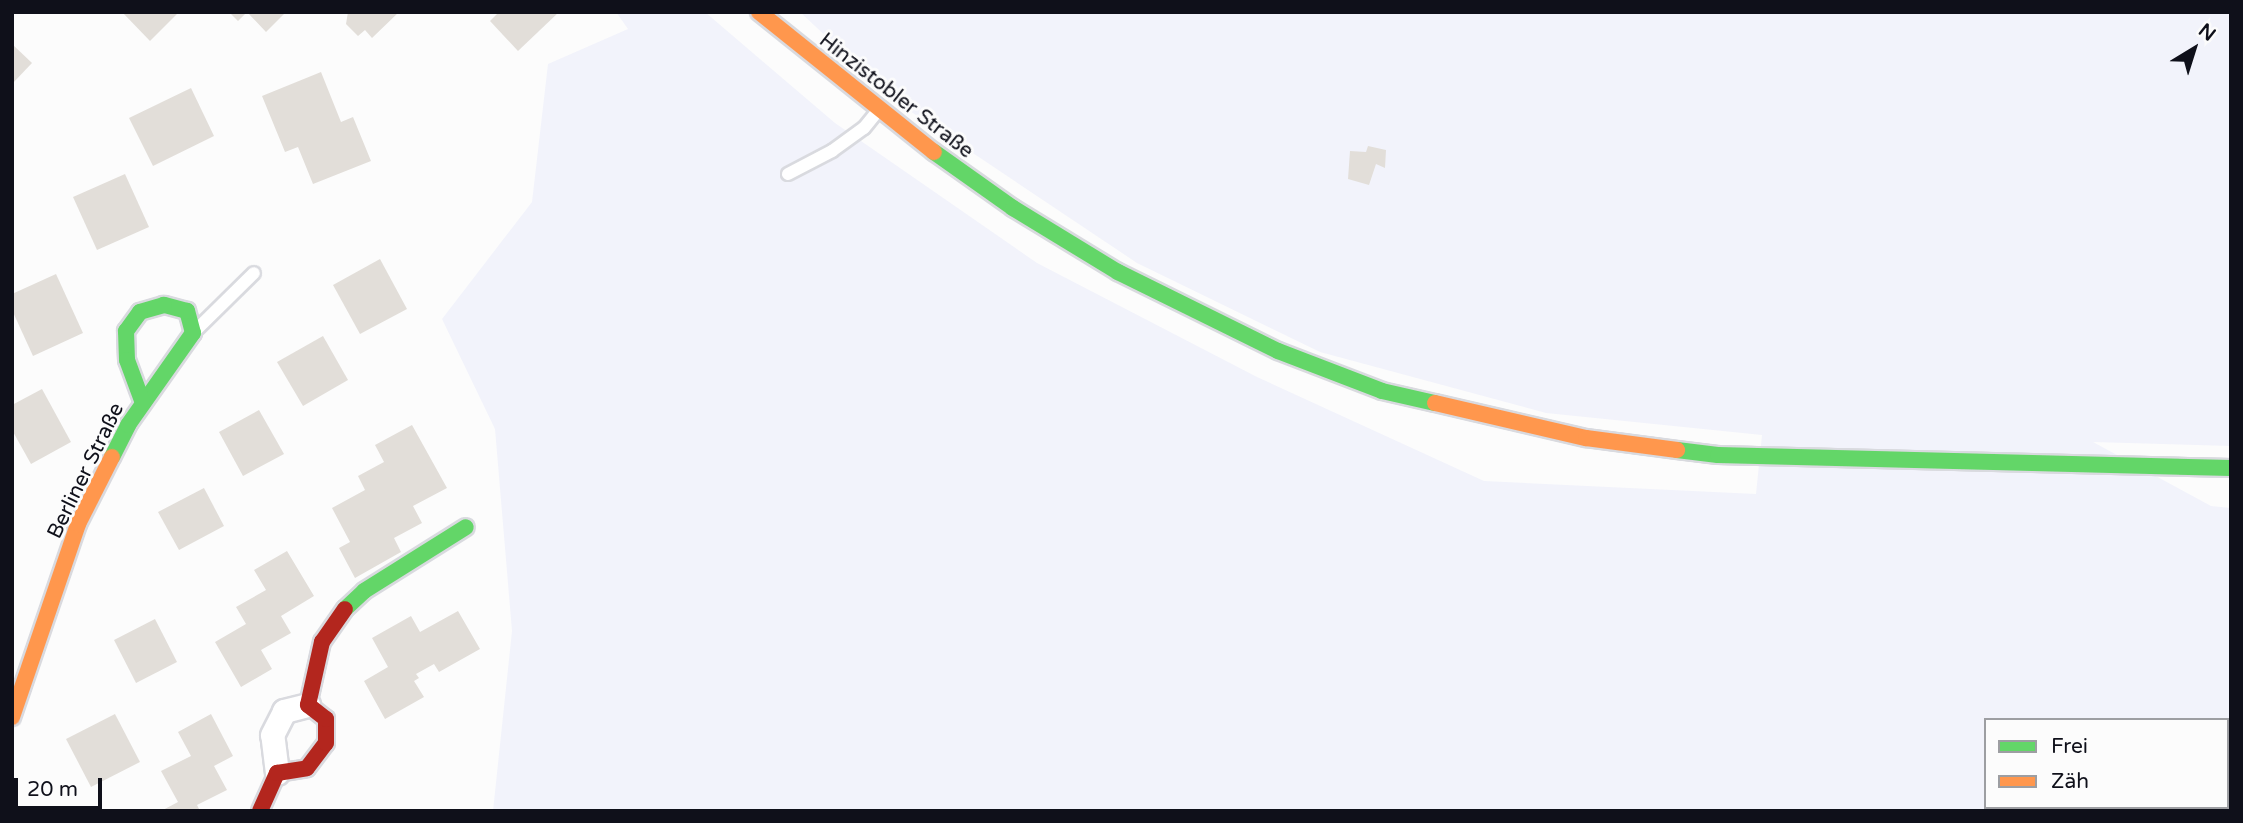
<!DOCTYPE html>
<html>
<head>
<meta charset="utf-8">
<style>
  body { margin:0 }
  #map { position:relative; width:2243px; height:823px; overflow:hidden; background:#fcfcfc; font-family:"Varela Round",sans-serif }
  div>[style] { position:absolute }
  .green>* { inset:0; background:#f2f3fb }
  .building>* { inset:0; background:#e2ded9 }
  .roads { filter:drop-shadow(2px 0 #d9dadf) drop-shadow(-2px 0 #d9dadf) drop-shadow(0 2px #d9dadf) drop-shadow(0 -2px #d9dadf) }
  .lane>* { height:12px; margin:-6px; padding:0 6px; transform-origin:6px; border-radius:6px; background:#fff }
  .street>* { height:23px; margin:-11.5px; padding:0 11.5px; transform-origin:11.5px; border-radius:11.5px; background:#fff }
  .fast>* { height:16px; margin:-8px; padding:0 8px; transform-origin:8px; border-radius:8px; background:#63d668 }
  .slow>* { height:16px; margin:-8px; padding:0 8px; transform-origin:8px; border-radius:8px; background:#ff974d }
  .jam>* { height:16px; margin:-8px; padding:0 8px; transform-origin:8px; border-radius:8px; background:#b3261e }
  span { translate:-50% -50%; white-space:nowrap; text-align:center; line-height:1.15; -webkit-text-stroke:6px #fcfcfc; paint-order:stroke }
  .street-label { font-size:21px; color:#0f101a }
  .frame { position:absolute; inset:0; border:14px solid #0f101a; pointer-events:none }
  .legend { position:absolute; left:1984px; top:718px; width:245px; height:91px; box-sizing:border-box; background:#fcfcfc; border:2px solid #9d9ea2; margin:0; padding:9px 12px; list-style:none; font-size:21px; color:#0f101a }
  .legend li { display:flex; align-items:center; gap:14px; height:35px }
  .legend b { width:35px; border:2px solid #9d9ea2 }
  .north { position:absolute; left:2159px; top:14px; width:70px; height:70px; -webkit-text-stroke:5px #fcfcfc; paint-order:stroke; rotate:38deg; font-size:19px; font-weight:700; line-height:28px; text-align:center; color:#0f101a }
  .north::after { content:''; display:block; margin:auto; width:24px; height:32px; background:#0f101a; clip-path:polygon(50% 0,100% 100%,50% 72%,0 100%) }
  .scale { position:absolute; left:14px; top:778px; width:88px; height:32px; box-sizing:border-box; border:4px solid #0f101a; border-top:0; padding-left:9px; font-size:21px; line-height:24px; white-space:nowrap; color:#0f101a; -webkit-text-stroke:5px #fcfcfc; paint-order:stroke }
</style>
</head>
<body>
<div id="map">
  <div class="green">
    <i style="clip-path:polygon(evenodd,616px 12px,705px 12px,835px 123px,1037px 263px,1257px 377px,1484px 481px,1756px 494px,1762px 435px,1546px 413px,1320px 352px,1137px 263px,895px 101px,800px 12px,2231px 12px,2231px 446px,2093px 442px,2211px 506px,2231px 508px,2231px 811px,493px 811px,512px 631px,495px 429px,442px 319px,532px 202px,548px 64px,628px 29px,616px 12px,1986px 720px,2227px 720px,2227px 807px,1986px 807px,1986px 720px)"></i>
  </div>
  <div class="building">
    <i style="clip-path:polygon(122px 12px,179px 12px,150px 41px)"></i>
    <i style="clip-path:polygon(247px 12px,286px 12px,266px 32px,247px 12px,238px 21px,231px 14px)"></i>
    <i style="clip-path:polygon(348px 12px,399px 12px,372px 38px,365px 30px,358px 36px,346px 24px)"></i>
    <i style="clip-path:polygon(499px 12px,559px 12px,518px 51px,490px 21px)"></i>
    <i style="clip-path:polygon(12px 44px,32px 63px,12px 84px)"></i>
    <i style="clip-path:polygon(321px 72px,341px 122px,353px 117px,371px 161px,313px 184px,298px 147px,285px 152px,262px 96px)"></i>
    <i style="clip-path:polygon(191px 88px,214px 136px,153px 166px,129px 118px)"></i>
    <i style="clip-path:polygon(1368px 146px,1386px 150px,1385px 168px,1376px 164px,1369px 185px,1348px 179px,1350px 151px,1366px 152px)"></i>
    <i style="clip-path:polygon(125px 174px,149px 227px,97px 250px,73px 197px)"></i>
    <i style="clip-path:polygon(380px 259px,407px 309px,360px 334px,333px 285px)"></i>
    <i style="clip-path:polygon(56px 274px,83px 333px,33px 356px,12px 310px,12px 294px)"></i>
    <i style="clip-path:polygon(323px 336px,348px 380px,303px 406px,277px 362px)"></i>
    <i style="clip-path:polygon(42px 389px,71px 442px,31px 464px,12px 430px,12px 405px)"></i>
    <i style="clip-path:polygon(259px 410px,284px 454px,243px 476px,219px 432px)"></i>
    <i style="clip-path:polygon(412px 425px,447px 488px,413px 506px,422px 523px,394px 538px,401px 552px,355px 578px,339px 548px,350px 542px,332px 508px,365px 490px,358px 476px,384px 462px,375px 445px)"></i>
    <i style="clip-path:polygon(204px 488px,224px 526px,179px 550px,158px 512px)"></i>
    <i style="clip-path:polygon(287px 551px,314px 596px,281px 616px,291px 633px,261px 650px,272px 669px,241px 687px,215px 642px,246px 624px,236px 607px,266px 590px,254px 570px)"></i>
    <i style="clip-path:polygon(458px 611px,480px 649px,439px 672px,434px 664px,416px 674px,419px 678px,414px 681px,424px 697px,385px 719px,364px 681px,388px 667px,372px 638px,411px 616px,420px 632px)"></i>
    <i style="clip-path:polygon(155px 619px,177px 662px,136px 683px,114px 640px)"></i>
    <i style="clip-path:polygon(115px 714px,140px 762px,91px 787px,66px 739px)"></i>
    <i style="clip-path:polygon(211px 714px,233px 756px,214px 766px,227px 790px,197px 805px,200px 811px,161px 811px,178px 802px,161px 771px,191px 756px,178px 732px)"></i>
  </div>
  <div class="roads">
    <div class="lane">
      <i style="left:788px;top:174px;width:50px;rotate:-27.6deg"></i>
      <i style="left:832px;top:151px;width:39px;rotate:-36deg"></i>
      <i style="left:864px;top:128px;width:19px;rotate:-51deg"></i>
      <i style="left:196px;top:330px;width:81px;rotate:-44.5deg"></i>
    </div>
    <div class="street">
      <i style="left:277px;top:773px;width:38px;rotate:-97deg"></i>
      <i style="left:272px;top:735px;width:27px;rotate:-63deg"></i>
      <i style="left:284px;top:711px;width:25px;rotate:-14deg"></i>
    </div>
    <div class="fast">
      <i style="left:934px;top:152px;width:97px;rotate:35.3deg"></i>
      <i style="left:1013px;top:208px;width:123px;rotate:31.4deg"></i>
      <i style="left:1118px;top:272px;width:178px;rotate:26.3deg"></i>
      <i style="left:1278px;top:351px;width:111px;rotate:21deg"></i>
      <i style="left:1382px;top:391px;width:54px;rotate:12.8deg"></i>
      <i style="left:1677px;top:450px;width:41px;rotate:7deg"></i>
      <i style="left:1718px;top:455px;width:513px;rotate:1.45deg"></i>
      <i style="left:112px;top:457px;width:36px;rotate:-63deg"></i>
      <i style="left:128px;top:425px;width:113px;rotate:-54.8deg"></i>
      <i style="left:193px;top:333px;width:23px;rotate:-105deg"></i>
      <i style="left:187px;top:311px;width:24px;rotate:-165deg"></i>
      <i style="left:164px;top:305px;width:25px;rotate:164deg"></i>
      <i style="left:140px;top:312px;width:24px;rotate:126deg"></i>
      <i style="left:126px;top:331px;width:29px;rotate:88deg"></i>
      <i style="left:127px;top:360px;width:46px;rotate:69.6deg"></i>
      <i style="left:345px;top:609px;width:26px;rotate:-43deg"></i>
      <i style="left:364px;top:591px;width:120px;rotate:-32.1deg"></i>
    </div>
    <div class="slow">
      <i style="left:759px;top:12px;width:224px;rotate:38.7deg"></i>
      <i style="left:1435px;top:403px;width:155px;rotate:13.1deg"></i>
      <i style="left:1586px;top:438px;width:92px;rotate:7.5deg"></i>
      <i style="left:12px;top:717px;width:204px;rotate:-71.1deg"></i>
      <i style="left:78px;top:524px;width:75px;rotate:-63.1deg"></i>
    </div>
    <div class="jam">
      <i style="left:260px;top:811px;width:42px;rotate:-65.9deg"></i>
      <i style="left:277px;top:773px;width:30px;rotate:-9deg"></i>
      <i style="left:307px;top:768px;width:31px;rotate:-53deg"></i>
      <i style="left:326px;top:743px;width:24px;rotate:-90deg"></i>
      <i style="left:326px;top:719px;width:23px;rotate:-142deg"></i>
      <i style="left:308px;top:705px;width:65px;rotate:-77.5deg"></i>
      <i style="left:322px;top:642px;width:40px;rotate:-55.1deg"></i>
    </div>
  </div>
  <div class="street-label">
    <span style="left:896px;top:96px;rotate:38deg">Hinzistobler Straße</span>
    <span style="left:86px;top:471px;rotate:-64deg">Berliner Straße</span>
  </div>
  <div class="frame"></div>
  <ul class="legend">
  <li><b style="height:9px;background:#63d668"></b>Frei</li>
  <li><b style="height:9px;background:#ff974d"></b>Zäh</li>
  </ul>
  <div class="north">N</div>
  <div class="scale">20 m</div>
</div>
</body>
</html>
